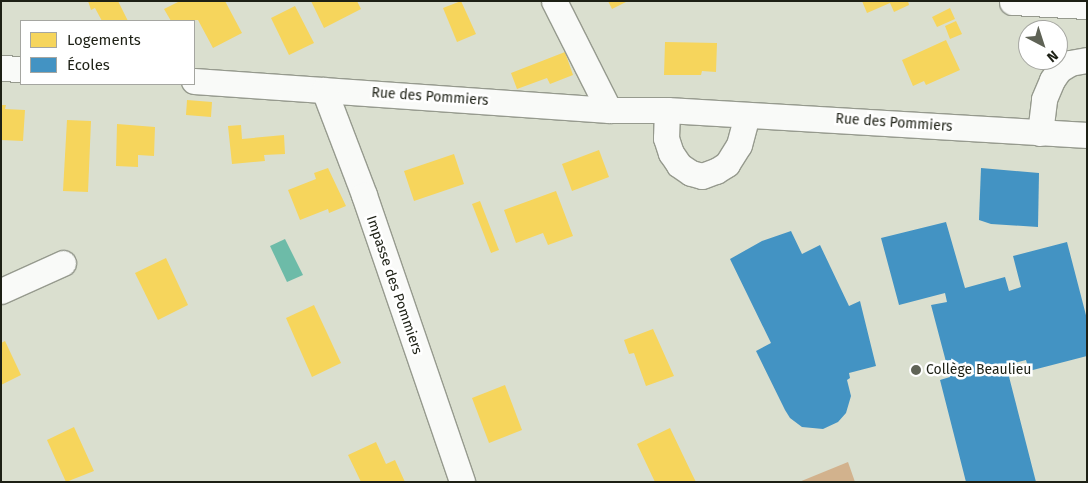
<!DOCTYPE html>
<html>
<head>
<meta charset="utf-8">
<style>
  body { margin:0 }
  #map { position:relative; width:1088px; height:483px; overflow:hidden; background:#dadfcf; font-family:"Fira Sans",sans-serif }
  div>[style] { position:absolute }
  .forest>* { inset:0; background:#d2b28d }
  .water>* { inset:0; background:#6dbba8 }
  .homes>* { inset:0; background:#f6d55c }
  .schools>* { inset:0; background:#4393c3 }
  .roads { filter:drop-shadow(1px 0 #969a8e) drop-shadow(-1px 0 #969a8e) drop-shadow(0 1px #969a8e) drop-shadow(0 -1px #969a8e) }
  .minor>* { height:25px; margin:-12.5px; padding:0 12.5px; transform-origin:12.5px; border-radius:12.5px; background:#f9faf8 }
  .dots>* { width:14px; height:14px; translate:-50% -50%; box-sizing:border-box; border:2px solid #fff; border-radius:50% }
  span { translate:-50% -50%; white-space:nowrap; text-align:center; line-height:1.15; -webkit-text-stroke:5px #fff; paint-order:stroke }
  .street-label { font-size:14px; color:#1d2015 }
  .poi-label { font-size:14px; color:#1d2015 }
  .left { translate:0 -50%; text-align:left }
  .frame { position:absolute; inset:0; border:2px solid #1d2015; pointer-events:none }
  .legend { position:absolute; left:20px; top:20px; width:175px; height:65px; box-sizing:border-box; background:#fff; border:1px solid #a5a6a1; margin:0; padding:6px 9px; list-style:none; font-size:15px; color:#1d2015 }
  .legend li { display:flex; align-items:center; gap:10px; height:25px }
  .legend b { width:25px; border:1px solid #a5a6a1 }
  .north { position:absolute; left:1018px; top:20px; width:50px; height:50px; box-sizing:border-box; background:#fff; border:1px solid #a5a6a1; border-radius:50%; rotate:140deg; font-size:14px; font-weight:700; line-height:20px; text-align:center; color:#1d2015 }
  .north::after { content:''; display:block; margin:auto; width:18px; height:22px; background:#5f6356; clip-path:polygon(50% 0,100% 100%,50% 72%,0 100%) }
</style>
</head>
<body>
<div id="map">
  <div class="forest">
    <i style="clip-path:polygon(848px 462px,855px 482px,799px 482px)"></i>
  </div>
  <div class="water">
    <i style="clip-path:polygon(285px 239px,303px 275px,287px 282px,270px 246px)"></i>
  </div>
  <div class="homes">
    <i style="clip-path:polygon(88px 1px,118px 1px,128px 21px,102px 21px,95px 8px,91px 10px)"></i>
    <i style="clip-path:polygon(180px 1px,225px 1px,242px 33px,213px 48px,198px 20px,171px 21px,164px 9px)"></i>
    <i style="clip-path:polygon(311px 1px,357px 1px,361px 9px,324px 28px)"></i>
    <i style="clip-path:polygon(461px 1px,476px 34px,457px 42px,443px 8px)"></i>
    <i style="clip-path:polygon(608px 1px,628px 1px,612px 9px)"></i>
    <i style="clip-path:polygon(862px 1px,908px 1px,909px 5px,894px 12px,890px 3px,867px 13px)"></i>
    <i style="clip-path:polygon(295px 6px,314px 43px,289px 55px,271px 18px)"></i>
    <i style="clip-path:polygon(950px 8px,955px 19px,937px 27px,932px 17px)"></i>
    <i style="clip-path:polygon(956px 21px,962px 34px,950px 39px,945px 26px)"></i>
    <i style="clip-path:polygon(946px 40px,960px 70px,926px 85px,924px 81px,913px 86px,902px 60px)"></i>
    <i style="clip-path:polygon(665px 42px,717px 43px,716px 72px,702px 71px,701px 75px,664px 75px)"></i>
    <i style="clip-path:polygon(565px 52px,573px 75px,550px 84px,547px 78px,517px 89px,511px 73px)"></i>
    <i style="clip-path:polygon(187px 100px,212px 102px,211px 117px,186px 115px)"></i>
    <i style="clip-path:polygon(1px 105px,6px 105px,5px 109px,25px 110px,23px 141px,1px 140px)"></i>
    <i style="clip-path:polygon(67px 120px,91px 121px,88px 192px,63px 191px)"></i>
    <i style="clip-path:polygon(117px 124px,155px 127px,154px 156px,138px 155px,138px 167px,116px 166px)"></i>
    <i style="clip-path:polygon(241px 125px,242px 139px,284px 135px,285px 154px,264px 155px,265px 161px,232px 164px,228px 126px)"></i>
    <i style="clip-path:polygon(599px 150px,609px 177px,572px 191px,562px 164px)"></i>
    <i style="clip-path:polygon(454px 154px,464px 184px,414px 201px,404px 171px)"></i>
    <i style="clip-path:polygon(328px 168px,346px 206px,329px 213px,328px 209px,300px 220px,288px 190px,316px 179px,314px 173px)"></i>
    <i style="clip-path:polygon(556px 191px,573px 236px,548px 245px,543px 233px,516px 243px,504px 210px)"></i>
    <i style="clip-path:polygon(480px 201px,499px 250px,491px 253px,472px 204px)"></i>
    <i style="clip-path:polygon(166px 258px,188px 305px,158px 320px,135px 273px)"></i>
    <i style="clip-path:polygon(314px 305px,341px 363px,312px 377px,286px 318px)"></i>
    <i style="clip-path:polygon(653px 329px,674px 376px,646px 386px,634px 353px,629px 354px,624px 340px)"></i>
    <i style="clip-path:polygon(5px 341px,21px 375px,1px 385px,1px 343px)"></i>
    <i style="clip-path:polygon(505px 385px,522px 430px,489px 443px,472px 398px)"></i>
    <i style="clip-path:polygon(74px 427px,94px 471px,66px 482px,47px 440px)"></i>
    <i style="clip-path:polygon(670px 428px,692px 474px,696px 482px,655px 482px,637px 444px)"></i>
    <i style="clip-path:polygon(376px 442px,386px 464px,395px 460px,405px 482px,361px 482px,348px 455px)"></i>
  </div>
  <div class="schools">
    <i style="clip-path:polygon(981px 168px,1039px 173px,1038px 227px,991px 224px,979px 220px)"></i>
    <i style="clip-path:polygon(946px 222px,965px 288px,1005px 277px,1009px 291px,1021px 287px,1013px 256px,1067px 242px,1087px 319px,1087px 356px,1029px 371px,1026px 360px,1006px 365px,1036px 482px,966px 482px,940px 380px,950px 377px,931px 305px,947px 302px,945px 293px,899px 305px,881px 238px)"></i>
    <i style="clip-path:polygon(791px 231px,802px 254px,820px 245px,849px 306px,860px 301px,876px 366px,849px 373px,850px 378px,847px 380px,851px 396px,846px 413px,838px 422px,823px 429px,802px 427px,790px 418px,785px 410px,756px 351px,771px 343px,730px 259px,762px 241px)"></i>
  </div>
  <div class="roads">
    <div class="minor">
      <i style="left:554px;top:1px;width:122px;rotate:63.2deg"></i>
      <i style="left:1012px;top:2px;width:75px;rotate:3.1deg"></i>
      <i style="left:1px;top:68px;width:20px;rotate:3deg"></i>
      <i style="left:194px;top:81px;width:416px;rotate:4deg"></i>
      <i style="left:609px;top:110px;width:58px"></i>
      <i style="left:667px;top:110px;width:421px;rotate:3.4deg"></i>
      <i style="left:324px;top:90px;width:112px;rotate:69.1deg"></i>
      <i style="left:364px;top:195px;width:303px;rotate:71.1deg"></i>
      <i style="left:667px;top:110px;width:28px;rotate:92deg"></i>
      <i style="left:666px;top:138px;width:16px;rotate:72deg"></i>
      <i style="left:671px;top:153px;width:14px;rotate:56deg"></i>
      <i style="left:679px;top:165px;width:14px;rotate:34deg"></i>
      <i style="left:691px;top:173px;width:11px;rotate:15deg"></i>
      <i style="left:702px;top:176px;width:15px;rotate:-20deg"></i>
      <i style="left:716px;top:171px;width:13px;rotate:-32deg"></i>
      <i style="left:727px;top:164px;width:22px;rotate:-58deg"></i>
      <i style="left:739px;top:145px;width:31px;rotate:-75deg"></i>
      <i style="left:1040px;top:133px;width:34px;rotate:-83deg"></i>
      <i style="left:1044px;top:99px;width:21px;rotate:-67deg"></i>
      <i style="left:1052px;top:80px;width:12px;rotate:-55deg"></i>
      <i style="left:1059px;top:70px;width:13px;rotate:-32deg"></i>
      <i style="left:1070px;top:63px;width:17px;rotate:-10deg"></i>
      <i style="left:1px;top:291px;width:68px;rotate:-24.3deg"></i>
    </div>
  </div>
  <div class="dots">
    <i style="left:916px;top:370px;background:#5f6356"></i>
  </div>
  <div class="street-label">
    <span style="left:430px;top:97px;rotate:4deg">Rue des Pommiers</span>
    <span style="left:894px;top:123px;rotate:4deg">Rue des Pommiers</span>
    <span style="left:394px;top:285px;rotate:71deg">Impasse des Pommiers</span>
  </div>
  <div class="poi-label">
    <span class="left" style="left:926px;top:370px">Collège Beaulieu</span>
  </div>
  <div class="frame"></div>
  <ul class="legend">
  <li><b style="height:14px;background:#f6d55c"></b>Logements</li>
  <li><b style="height:14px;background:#4393c3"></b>Écoles</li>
  </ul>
  <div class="north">N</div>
</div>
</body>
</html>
